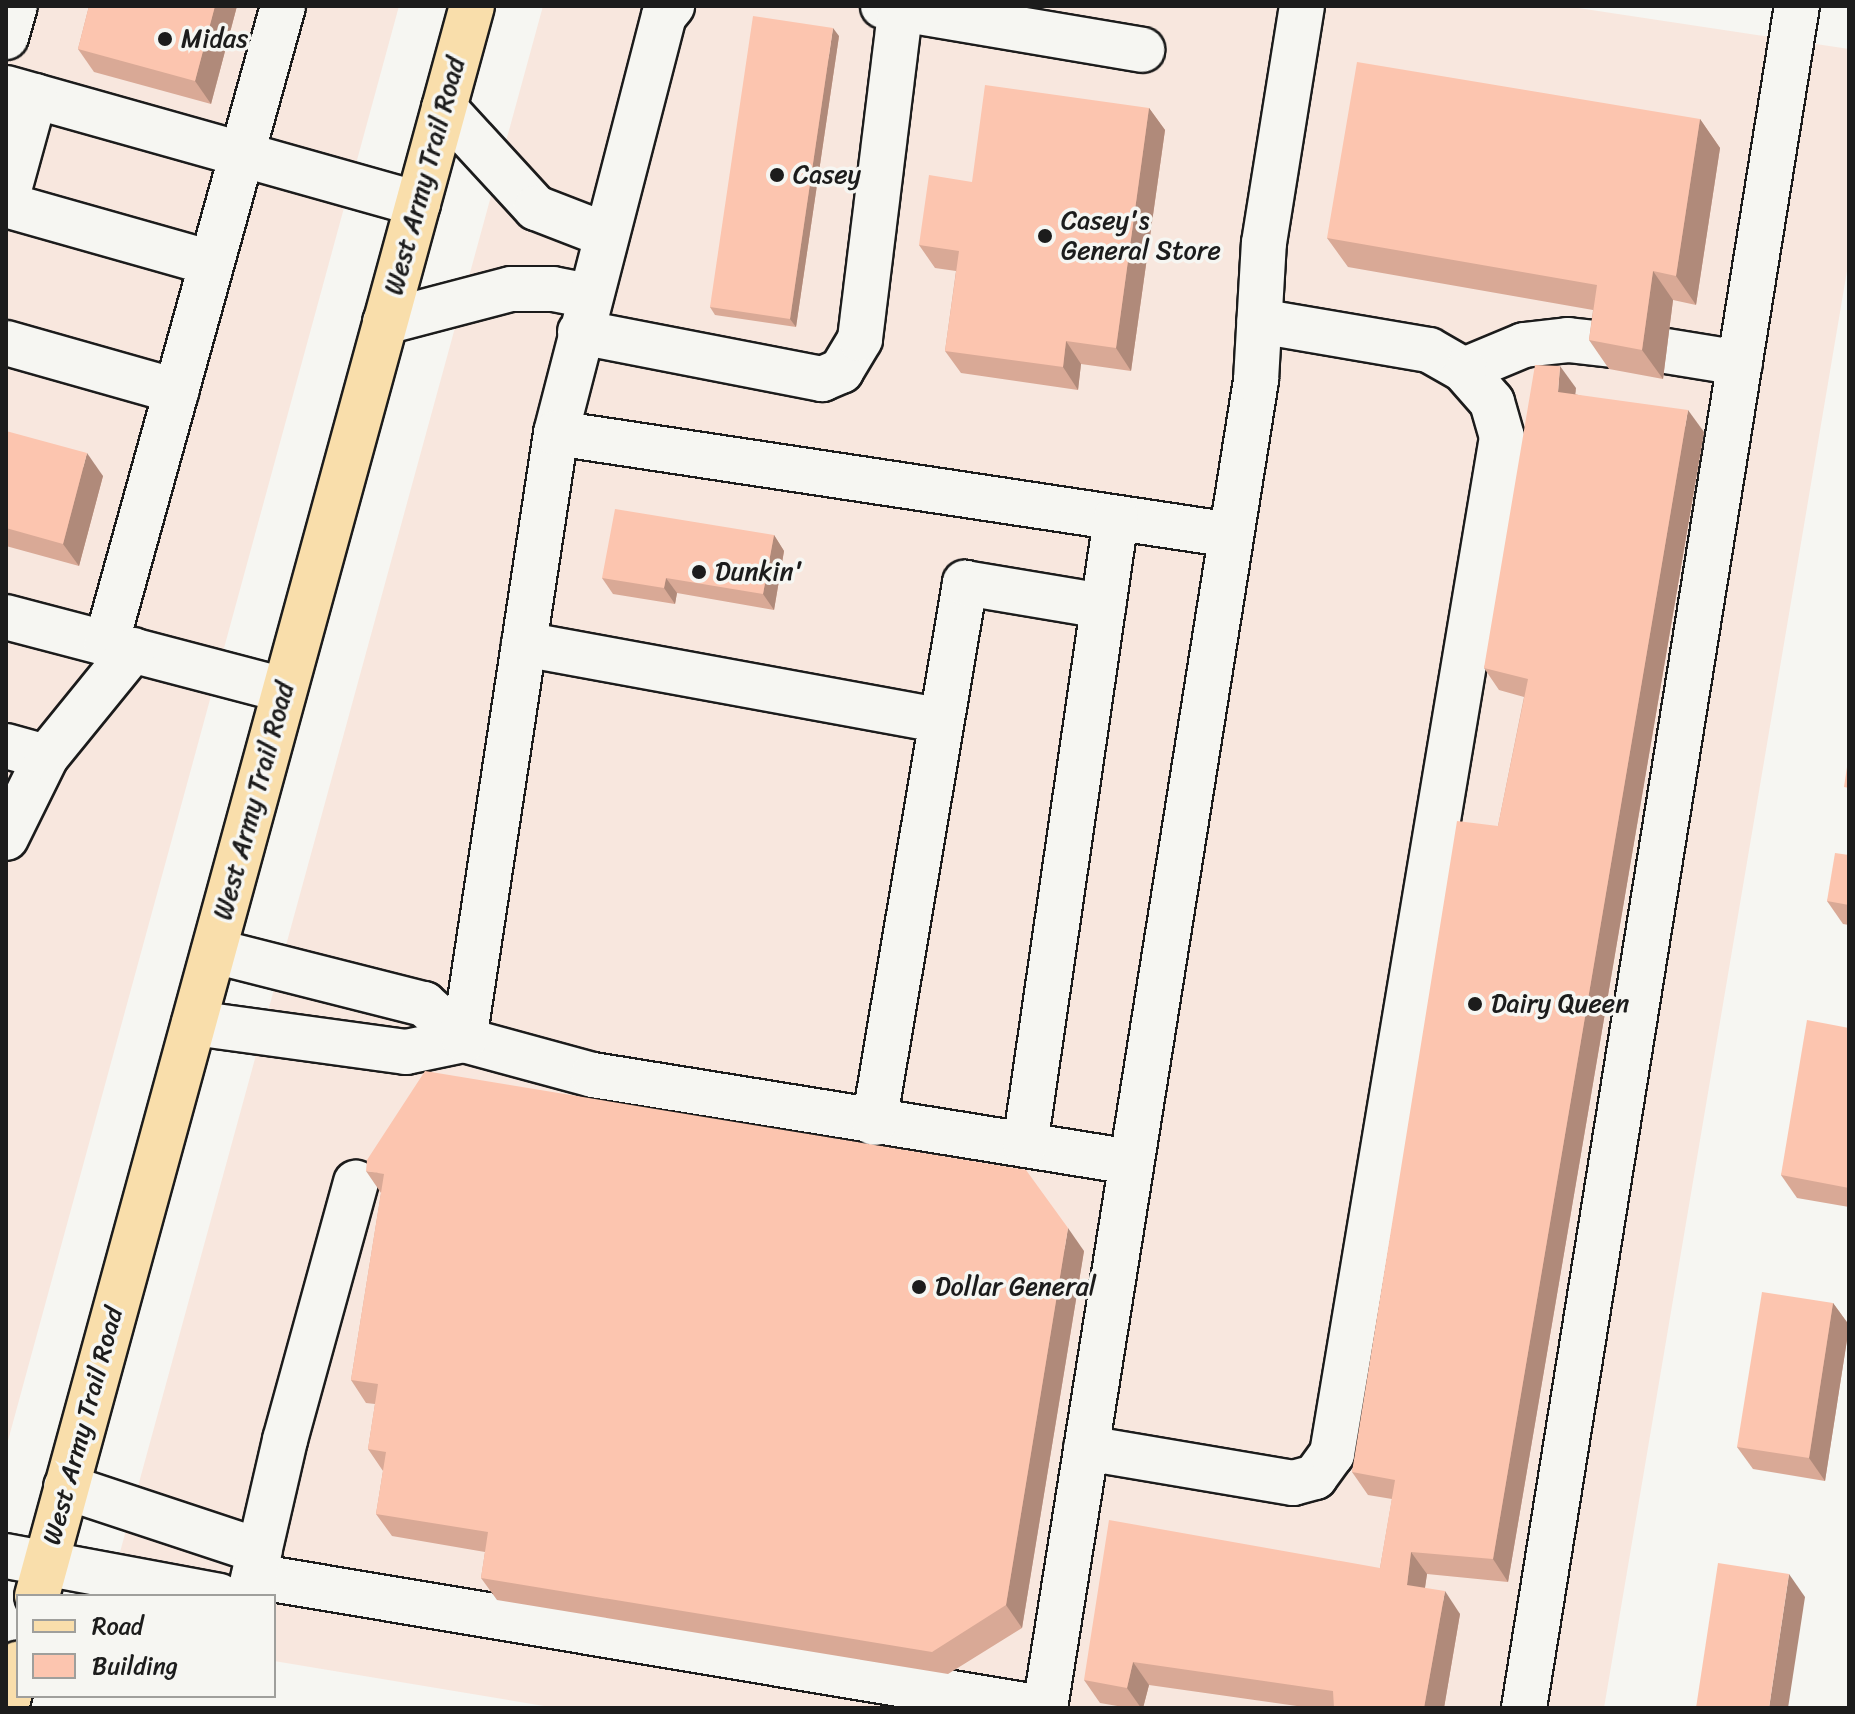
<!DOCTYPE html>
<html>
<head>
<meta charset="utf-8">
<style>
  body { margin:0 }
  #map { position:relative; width:1855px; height:1714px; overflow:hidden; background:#f6f6f2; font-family:Sriracha,sans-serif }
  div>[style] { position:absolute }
  .built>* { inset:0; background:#f8e7de }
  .roads { filter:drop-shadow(2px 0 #1c1c1c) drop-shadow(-2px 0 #1c1c1c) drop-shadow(0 2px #1c1c1c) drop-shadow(0 -2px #1c1c1c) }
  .minor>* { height:44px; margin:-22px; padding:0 22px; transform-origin:22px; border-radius:22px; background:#f6f6f2 }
  .major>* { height:44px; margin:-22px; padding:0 22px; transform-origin:22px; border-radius:22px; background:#f9deab }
  .wall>* { inset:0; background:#d9a996 }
  .shaded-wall>* { inset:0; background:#b08a7a }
  .building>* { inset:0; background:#fcc5af }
  .dots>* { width:22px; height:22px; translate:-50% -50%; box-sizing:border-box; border:4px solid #f6f6f2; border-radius:50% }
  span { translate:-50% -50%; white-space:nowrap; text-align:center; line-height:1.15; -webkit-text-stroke:7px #f6f6f2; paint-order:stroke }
  .poi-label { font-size:26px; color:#1c1c1c }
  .left { translate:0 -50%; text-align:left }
  .street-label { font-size:26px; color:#1c1c1c }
  .frame { position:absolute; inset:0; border:8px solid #1c1c1c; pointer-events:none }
  .legend { position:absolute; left:16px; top:1594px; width:260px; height:104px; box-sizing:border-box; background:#f6f6f2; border:2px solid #9f9f9c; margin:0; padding:10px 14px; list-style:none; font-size:24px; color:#1c1c1c }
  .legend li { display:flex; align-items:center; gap:16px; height:40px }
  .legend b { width:40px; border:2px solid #9f9f9c }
</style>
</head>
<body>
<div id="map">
  <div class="built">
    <i style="clip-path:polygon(6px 6px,399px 6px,6px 1448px)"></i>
    <i style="clip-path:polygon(543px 6px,1565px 6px,1849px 49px,1849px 259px,1604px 1708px,556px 1708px,274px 1661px,274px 1596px,108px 1596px)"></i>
  </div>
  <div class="roads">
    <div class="minor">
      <i style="left:883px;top:6px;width:263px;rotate:9.6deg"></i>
      <i style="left:6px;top:37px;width:32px;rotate:-74deg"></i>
      <i style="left:6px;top:88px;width:428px;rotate:15.7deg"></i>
      <i style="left:444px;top:108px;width:136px;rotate:47.4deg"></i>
      <i style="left:536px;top:208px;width:75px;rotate:21.1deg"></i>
      <i style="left:6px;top:201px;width:109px;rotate:-74.6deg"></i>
      <i style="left:6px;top:205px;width:213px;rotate:15.8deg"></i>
      <i style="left:385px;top:322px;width:130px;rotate:-14.7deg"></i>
      <i style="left:511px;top:289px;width:42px"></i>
      <i style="left:553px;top:289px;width:38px;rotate:11deg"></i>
      <i style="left:580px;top:332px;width:247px;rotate:11deg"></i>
      <i style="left:822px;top:379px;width:21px;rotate:-23deg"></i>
      <i style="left:841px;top:371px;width:37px;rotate:-59deg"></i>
      <i style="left:860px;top:339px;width:336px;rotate:-83deg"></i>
      <i style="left:6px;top:343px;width:177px;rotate:15.8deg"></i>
      <i style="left:1666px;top:351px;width:75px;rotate:9.2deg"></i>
      <i style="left:1464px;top:370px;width:65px;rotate:-22.6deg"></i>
      <i style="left:1524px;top:345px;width:44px;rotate:-6.5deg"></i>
      <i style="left:1568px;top:340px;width:44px;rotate:6.5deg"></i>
      <i style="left:556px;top:433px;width:431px;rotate:-75.5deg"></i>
      <i style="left:664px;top:16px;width:13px;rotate:-51deg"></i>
      <i style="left:6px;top:617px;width:287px;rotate:14.7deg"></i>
      <i style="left:106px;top:644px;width:662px;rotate:-74.49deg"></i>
      <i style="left:524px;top:644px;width:423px;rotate:10.4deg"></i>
      <i style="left:6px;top:746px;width:41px;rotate:15.4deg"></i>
      <i style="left:6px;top:838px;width:90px;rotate:-63.7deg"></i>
      <i style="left:46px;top:757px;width:138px;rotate:-50.9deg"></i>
      <i style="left:214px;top:951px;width:217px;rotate:14.2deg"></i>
      <i style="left:424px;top:1004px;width:54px;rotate:42deg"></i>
      <i style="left:464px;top:1040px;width:134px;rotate:15.2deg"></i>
      <i style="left:593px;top:1075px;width:545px;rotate:9.19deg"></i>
      <i style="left:194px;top:1023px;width:214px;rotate:7.8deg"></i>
      <i style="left:406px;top:1052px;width:59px;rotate:-11.7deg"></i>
      <i style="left:464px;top:1040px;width:614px;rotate:-81.38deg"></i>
      <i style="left:556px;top:433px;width:683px;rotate:8.59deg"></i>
      <i style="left:874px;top:1123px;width:548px;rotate:-80.43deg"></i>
      <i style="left:965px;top:583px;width:140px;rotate:9.5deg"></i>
      <i style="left:1025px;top:1145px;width:634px;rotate:-81.74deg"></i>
      <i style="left:1086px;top:1448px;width:210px;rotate:9.6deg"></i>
      <i style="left:1293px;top:1483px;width:23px;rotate:-15deg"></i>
      <i style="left:1315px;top:1477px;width:29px;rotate:-54deg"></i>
      <i style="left:1332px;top:1454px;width:1031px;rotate:-80.51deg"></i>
      <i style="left:1502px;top:437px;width:36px;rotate:-106deg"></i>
      <i style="left:1492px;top:402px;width:43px;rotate:-131.2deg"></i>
      <i style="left:1464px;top:370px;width:40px;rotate:-150.3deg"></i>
      <i style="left:1429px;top:350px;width:172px;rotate:-170.3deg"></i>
      <i style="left:66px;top:1487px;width:204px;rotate:18.3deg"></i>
      <i style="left:6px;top:1556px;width:217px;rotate:10.6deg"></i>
      <i style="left:254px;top:1576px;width:799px;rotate:9.51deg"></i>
      <i style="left:249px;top:1596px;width:160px;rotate:-77deg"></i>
      <i style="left:285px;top:1440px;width:267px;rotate:-74.6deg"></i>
      <i style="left:1045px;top:1708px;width:1345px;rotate:-80.97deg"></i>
      <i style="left:1256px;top:380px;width:137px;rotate:-86.7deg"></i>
      <i style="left:1264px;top:243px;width:240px;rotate:-80.9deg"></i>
      <i style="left:1524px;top:1708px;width:1724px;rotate:-80.89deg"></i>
    </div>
    <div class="major">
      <i style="left:37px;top:1596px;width:1648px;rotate:-74.7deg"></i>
      <i style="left:6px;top:1707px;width:45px;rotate:-74.4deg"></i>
    </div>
  </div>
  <div class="wall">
    <i style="clip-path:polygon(89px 6px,237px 6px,211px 104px,94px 72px,78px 49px)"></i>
    <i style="clip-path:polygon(839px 36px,796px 327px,715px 315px,710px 307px)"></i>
    <i style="clip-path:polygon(1149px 108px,1165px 130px,1131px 371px,1081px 364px,1078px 390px,961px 373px,945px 351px,956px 271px,935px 268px,919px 245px,972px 182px)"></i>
    <i style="clip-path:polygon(1700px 119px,1720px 148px,1696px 305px,1673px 300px,1663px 379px,1609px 369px,1589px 340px,1593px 310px,1348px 267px,1327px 238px)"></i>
    <i style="clip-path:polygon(1576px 388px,1575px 394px,1704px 432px,1508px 1582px,1427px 1574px,1425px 1588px,1460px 1614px,1444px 1708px,1311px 1708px,1149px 1685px,1143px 1708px,1129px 1708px,1100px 1703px,1084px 1680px,1380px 1568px,1392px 1499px,1368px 1495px,1352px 1472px,1498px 826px,1524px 697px,1499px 690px,1484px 668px)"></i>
    <i style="clip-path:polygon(6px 431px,103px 476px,79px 566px,6px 546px)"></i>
    <i style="clip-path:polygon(774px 535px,784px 551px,774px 610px,677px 593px,675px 604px,613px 594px,602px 578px)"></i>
    <i style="clip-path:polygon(1849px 855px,1849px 925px,1843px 924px,1827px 901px)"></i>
    <i style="clip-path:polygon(1849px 1028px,1849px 1207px,1797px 1198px,1781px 1175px)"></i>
    <i style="clip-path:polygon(366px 1171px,1084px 1251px,1022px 1628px,948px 1674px,497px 1600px,481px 1578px,485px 1552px,392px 1536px,376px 1514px,383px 1471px,368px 1449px,375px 1404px,366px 1403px,351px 1380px,381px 1193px)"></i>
    <i style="clip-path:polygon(1833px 1303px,1849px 1325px,1849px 1327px,1825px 1481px,1753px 1469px,1737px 1447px)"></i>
  </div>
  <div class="shaded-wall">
    <i style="clip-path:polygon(215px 6px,237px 6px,211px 104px,195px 81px)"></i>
    <i style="clip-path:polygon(833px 28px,839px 36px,796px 327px,790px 319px)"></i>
    <i style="clip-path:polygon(1149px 108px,1165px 130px,1131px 371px,1116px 348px)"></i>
    <i style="clip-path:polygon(1700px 119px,1720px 148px,1696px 305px,1676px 276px)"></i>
    <i style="clip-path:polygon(1653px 271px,1673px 300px,1663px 379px,1642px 350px)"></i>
    <i style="clip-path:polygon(1066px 341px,1081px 364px,1078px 390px,1063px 367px)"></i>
    <i style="clip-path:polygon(1560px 366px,1576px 388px,1573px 415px,1558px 392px)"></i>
    <i style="clip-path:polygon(1688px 410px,1704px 432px,1508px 1582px,1493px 1559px)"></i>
    <i style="clip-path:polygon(87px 453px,103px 476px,79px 566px,63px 544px)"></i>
    <i style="clip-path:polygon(774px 535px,784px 551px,774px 610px,763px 594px)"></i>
    <i style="clip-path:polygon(666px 578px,677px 593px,675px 604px,664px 588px)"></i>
    <i style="clip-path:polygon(1068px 1228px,1084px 1251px,1022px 1628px,1006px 1605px)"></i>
    <i style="clip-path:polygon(1833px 1303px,1849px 1325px,1849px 1327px,1825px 1481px,1809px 1458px)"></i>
    <i style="clip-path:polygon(1411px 1552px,1427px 1574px,1422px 1607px,1407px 1585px)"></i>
    <i style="clip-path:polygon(1789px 1574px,1805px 1597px,1788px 1708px,1769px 1708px)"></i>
    <i style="clip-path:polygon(1445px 1591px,1460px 1614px,1444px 1708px,1424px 1708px)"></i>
    <i style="clip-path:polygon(1133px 1662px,1149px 1685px,1143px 1708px,1141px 1708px,1127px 1688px)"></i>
  </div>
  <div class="building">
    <i style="clip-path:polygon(89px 6px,215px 6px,195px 81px,78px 49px)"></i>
    <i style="clip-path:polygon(753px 16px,833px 28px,790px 319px,710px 307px)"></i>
    <i style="clip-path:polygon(1357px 62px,1700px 119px,1676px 276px,1653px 271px,1642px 350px,1589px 340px,1597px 285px,1327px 238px)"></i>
    <i style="clip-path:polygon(985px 85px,1149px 108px,1116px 348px,1066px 341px,1063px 367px,945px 351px,959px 251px,919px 245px,929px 175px,972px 182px)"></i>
    <i style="clip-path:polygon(1535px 365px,1560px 366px,1558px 392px,1688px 410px,1493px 1559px,1411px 1552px,1407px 1585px,1445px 1591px,1424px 1708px,1334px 1708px,1333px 1691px,1133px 1662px,1127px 1688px,1084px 1680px,1109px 1520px,1380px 1568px,1395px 1480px,1352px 1472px,1457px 821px,1498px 826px,1528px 679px,1484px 668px)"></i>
    <i style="clip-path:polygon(6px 431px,87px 453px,63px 544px,6px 528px)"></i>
    <i style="clip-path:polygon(615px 509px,774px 535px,763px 594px,666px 578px,664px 588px,602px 578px)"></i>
    <i style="clip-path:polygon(1849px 754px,1849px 788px,1844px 787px)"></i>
    <i style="clip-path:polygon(1835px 853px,1849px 855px,1849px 905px,1827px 901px)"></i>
    <i style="clip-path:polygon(1807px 1020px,1849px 1028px,1849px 1188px,1781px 1175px)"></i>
    <i style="clip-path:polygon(425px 1071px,1026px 1170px,1068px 1228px,1006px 1605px,932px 1652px,481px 1578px,488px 1532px,376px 1514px,386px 1452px,368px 1449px,378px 1384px,351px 1380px,384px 1174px,366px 1171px,367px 1160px)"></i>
    <i style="clip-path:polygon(1762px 1292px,1833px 1303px,1809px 1458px,1737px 1447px)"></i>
    <i style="clip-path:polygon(1718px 1563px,1789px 1574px,1769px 1708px,1696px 1708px)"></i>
  </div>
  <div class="dots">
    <i style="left:165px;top:39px;background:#1c1c1c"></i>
    <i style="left:777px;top:175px;background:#1c1c1c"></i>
    <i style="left:1045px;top:236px;background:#1c1c1c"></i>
    <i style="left:699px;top:572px;background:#1c1c1c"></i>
    <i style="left:1475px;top:1004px;background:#1c1c1c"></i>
    <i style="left:919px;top:1287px;background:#1c1c1c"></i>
  </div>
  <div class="poi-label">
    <span class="left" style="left:181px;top:39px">Midas</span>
    <span class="left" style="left:793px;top:175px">Casey</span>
    <span class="left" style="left:1061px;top:236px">Casey's<br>General Store</span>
    <span class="left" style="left:715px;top:572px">Dunkin'</span>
    <span class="left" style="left:1491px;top:1004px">Dairy Queen</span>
    <span class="left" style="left:935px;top:1287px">Dollar General</span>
  </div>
  <div class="street-label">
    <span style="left:425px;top:176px;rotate:-75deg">West Army Trail Road</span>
    <span style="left:254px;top:801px;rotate:-75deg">West Army Trail Road</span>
    <span style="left:83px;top:1426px;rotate:-75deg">West Army Trail Road</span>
  </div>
  <div class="frame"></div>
  <ul class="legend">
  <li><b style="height:10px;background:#f9deab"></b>Road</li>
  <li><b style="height:22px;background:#fcc5af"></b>Building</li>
  </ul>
</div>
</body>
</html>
